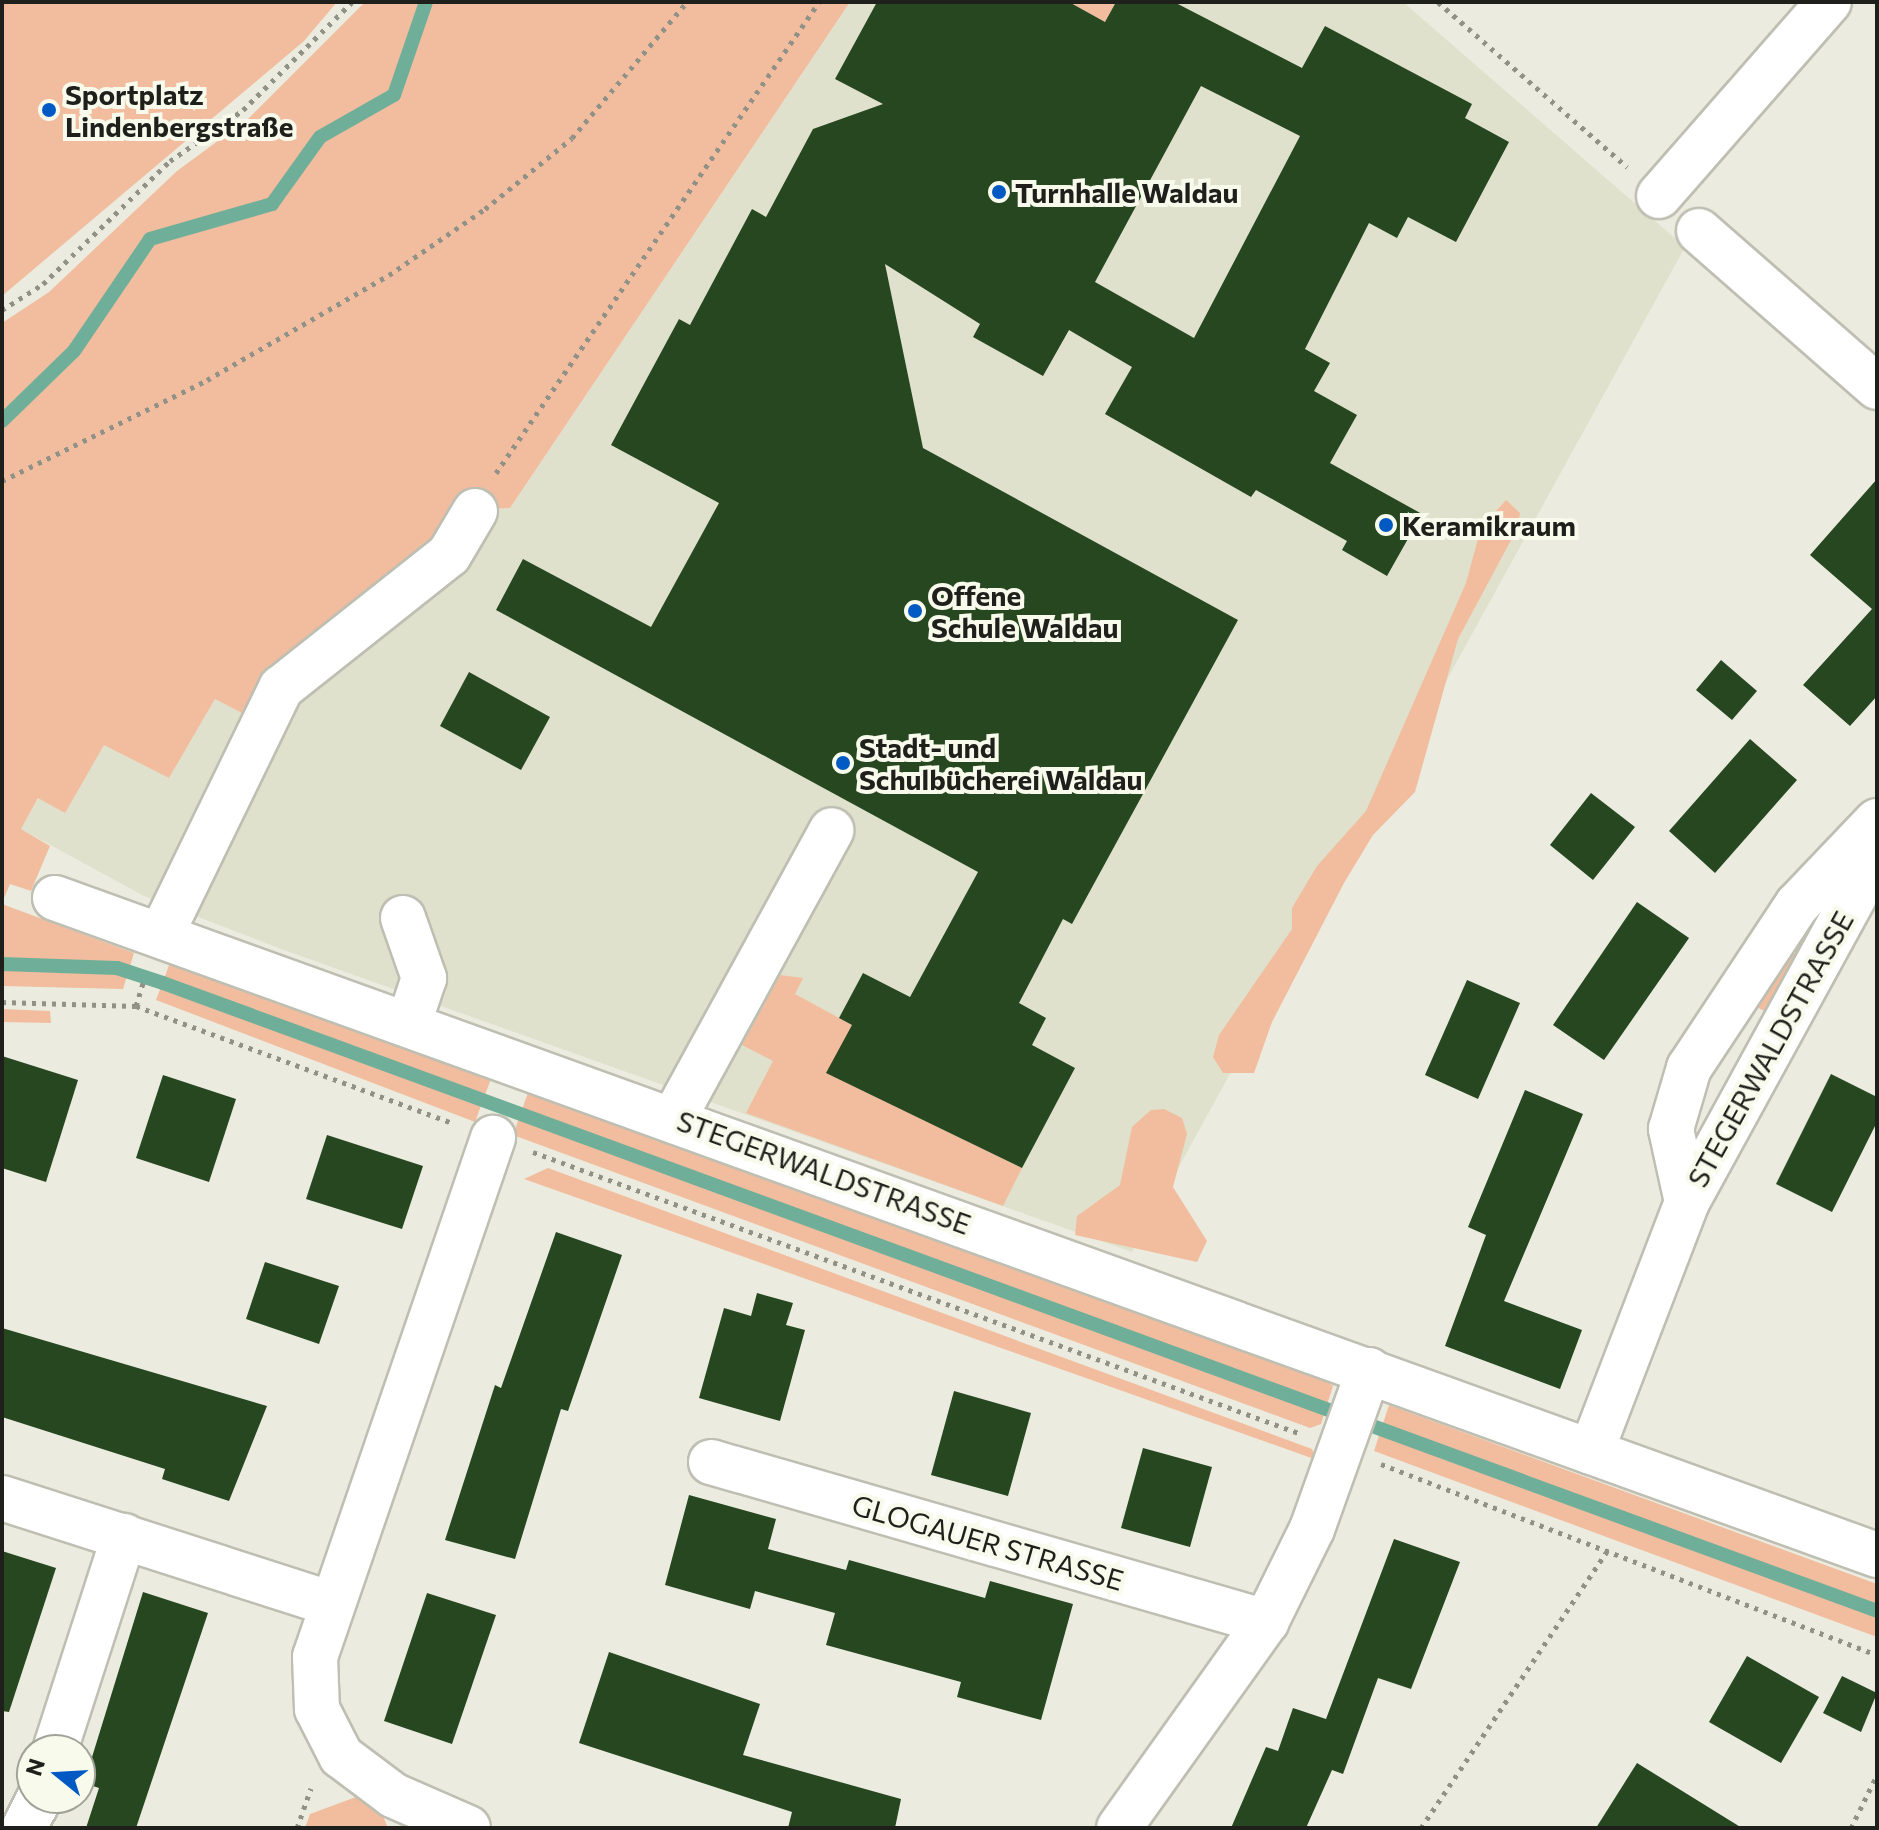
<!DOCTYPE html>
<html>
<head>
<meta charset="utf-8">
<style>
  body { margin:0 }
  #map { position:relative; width:1879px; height:1830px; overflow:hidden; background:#ebecdf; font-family:Commissioner,sans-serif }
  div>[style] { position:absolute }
  .built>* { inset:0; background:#dfe1cc }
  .green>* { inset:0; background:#f1bd9e }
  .stream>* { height:14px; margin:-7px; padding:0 7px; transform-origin:7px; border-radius:7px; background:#6faf99 }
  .building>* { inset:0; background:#264720 }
  .path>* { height:5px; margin-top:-2.5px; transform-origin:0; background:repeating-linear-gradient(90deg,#909187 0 4px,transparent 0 10px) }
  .roads { filter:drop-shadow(2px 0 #bebfb2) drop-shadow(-2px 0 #bebfb2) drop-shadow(0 2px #bebfb2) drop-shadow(0 -2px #bebfb2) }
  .minor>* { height:44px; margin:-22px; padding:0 22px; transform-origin:22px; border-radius:22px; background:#fff }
  .dots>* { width:22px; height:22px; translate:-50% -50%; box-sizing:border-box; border:4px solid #f8faec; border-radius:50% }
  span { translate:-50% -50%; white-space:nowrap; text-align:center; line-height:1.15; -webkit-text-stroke:8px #f8faec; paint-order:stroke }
  .poi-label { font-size:28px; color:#1f201b; font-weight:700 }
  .left { translate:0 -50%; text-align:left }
  .street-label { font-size:28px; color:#1f201b }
  .frame { position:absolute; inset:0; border:4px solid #1f201b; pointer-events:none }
  .north { position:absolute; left:16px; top:1734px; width:80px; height:80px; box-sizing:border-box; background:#f8faec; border:2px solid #a1a398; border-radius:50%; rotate:288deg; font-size:22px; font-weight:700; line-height:32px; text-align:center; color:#1f201b }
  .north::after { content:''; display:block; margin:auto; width:28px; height:36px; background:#015ac3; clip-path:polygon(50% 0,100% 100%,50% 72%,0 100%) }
</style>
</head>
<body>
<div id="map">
  <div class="built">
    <i style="clip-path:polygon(850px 2px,1403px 2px,1685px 247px,1132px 1252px,281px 949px,144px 896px,21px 829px,39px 797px,65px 812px,104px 744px,169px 778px,215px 699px,245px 714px,274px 665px,418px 557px,465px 510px,510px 508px)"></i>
  </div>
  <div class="green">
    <i style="clip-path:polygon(2px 2px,337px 2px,304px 41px,2px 296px)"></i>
    <i style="clip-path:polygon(365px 2px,850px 2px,510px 508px,465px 510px,418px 557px,274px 665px,244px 714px,215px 699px,169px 778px,104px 745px,65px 813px,38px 798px,21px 829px,50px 846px,31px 891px,10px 884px,2px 903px,2px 323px,49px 292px,177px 171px,249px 118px)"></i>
    <i style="clip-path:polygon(1069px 2px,1116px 2px,1105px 22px)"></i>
    <i style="clip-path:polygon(1506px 500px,1520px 513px,1517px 529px,1458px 639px,1415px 792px,1373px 835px,1344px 883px,1272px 1022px,1254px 1073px,1223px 1073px,1213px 1057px,1219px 1035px,1292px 929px,1292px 908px,1317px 866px,1366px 811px,1466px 583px,1481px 528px)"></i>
    <i style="clip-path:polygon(1848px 865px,1775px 1017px,1744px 1000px)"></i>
    <i style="clip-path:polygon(2px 904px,134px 953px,123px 989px,2px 986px)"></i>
    <i style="clip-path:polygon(171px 960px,492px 1076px,475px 1122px,156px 1000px)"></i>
    <i style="clip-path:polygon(780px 975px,803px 978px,795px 994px,852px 1025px,827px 1073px,1022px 1168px,1003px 1206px,746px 1113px,773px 1061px,742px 1045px)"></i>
    <i style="clip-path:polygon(2px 1009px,50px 1011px,51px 1023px,2px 1022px)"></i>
    <i style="clip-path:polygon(529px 1090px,1328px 1382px,1333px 1386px,1321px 1424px,1310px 1428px,513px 1135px)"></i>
    <i style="clip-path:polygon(1164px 1109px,1182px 1118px,1187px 1134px,1173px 1187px,1207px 1241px,1197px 1262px,1075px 1235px,1077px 1216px,1120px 1185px,1132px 1127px,1151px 1110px)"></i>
    <i style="clip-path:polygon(548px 1168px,1312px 1449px,1317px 1460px,524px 1179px)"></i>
    <i style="clip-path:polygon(1389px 1405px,1877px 1584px,1877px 1637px,1374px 1451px)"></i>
    <i style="clip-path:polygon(356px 1797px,380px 1809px,388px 1828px,305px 1828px,310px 1814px)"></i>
  </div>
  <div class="stream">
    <i style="left:2px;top:421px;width:100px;rotate:-44.2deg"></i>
    <i style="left:74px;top:351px;width:135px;rotate:-55.8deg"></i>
    <i style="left:150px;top:239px;width:127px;rotate:-16deg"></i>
    <i style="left:272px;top:204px;width:82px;rotate:-54.4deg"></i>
    <i style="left:320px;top:137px;width:85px;rotate:-29.6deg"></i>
    <i style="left:394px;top:95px;width:98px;rotate:-71deg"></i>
    <i style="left:2px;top:964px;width:115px;rotate:2deg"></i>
    <i style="left:117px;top:968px;width:48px;rotate:18.1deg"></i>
    <i style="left:163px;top:983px;width:1825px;rotate:20.12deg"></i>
  </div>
  <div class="building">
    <i style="clip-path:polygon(evenodd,877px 2px,1069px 2px,1105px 22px,1116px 2px,1174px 2px,1302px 68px,1325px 26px,1472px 104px,1465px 118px,1509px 142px,1456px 242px,1408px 217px,1397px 238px,1369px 223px,1305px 349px,1330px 363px,1314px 391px,1357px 415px,1330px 463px,1422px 514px,1387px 576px,1342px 550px,1347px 541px,1256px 490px,1251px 497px,1105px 414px,1132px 367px,1069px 330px,1043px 376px,973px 337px,980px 324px,885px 264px,923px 448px,1238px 620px,1072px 924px,1063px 919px,1019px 1003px,1046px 1018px,1032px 1045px,1075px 1068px,1022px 1168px,826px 1073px,852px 1025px,839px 1018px,863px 973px,910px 997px,978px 872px,496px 610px,523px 559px,651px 627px,719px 503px,611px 445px,679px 319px,690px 325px,752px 209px,766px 217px,813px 129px,883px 104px,835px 79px,877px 2px,1201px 86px,1300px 136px,1194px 338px,1095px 282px,1201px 86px)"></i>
    <i style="clip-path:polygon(1877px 479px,1877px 696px,1850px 726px,1803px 685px,1872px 609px,1810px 555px)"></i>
    <i style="clip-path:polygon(1721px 660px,1757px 691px,1732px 720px,1696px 690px)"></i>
    <i style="clip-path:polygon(469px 672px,550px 717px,521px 770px,440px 726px)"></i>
    <i style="clip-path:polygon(1750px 739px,1797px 780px,1715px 873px,1669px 831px)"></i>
    <i style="clip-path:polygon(1591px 793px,1635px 827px,1593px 880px,1550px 845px)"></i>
    <i style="clip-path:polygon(1637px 902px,1689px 938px,1604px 1060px,1553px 1025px)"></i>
    <i style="clip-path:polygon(1467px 980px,1520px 1003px,1478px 1099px,1425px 1075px)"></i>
    <i style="clip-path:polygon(2px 1056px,78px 1080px,46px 1182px,2px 1168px)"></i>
    <i style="clip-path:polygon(1831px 1074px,1877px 1097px,1877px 1122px,1832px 1212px,1776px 1184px)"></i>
    <i style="clip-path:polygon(163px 1075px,236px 1099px,209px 1182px,136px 1158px)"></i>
    <i style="clip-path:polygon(1525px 1090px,1583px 1114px,1504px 1301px,1582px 1330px,1560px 1389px,1445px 1346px,1486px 1235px,1468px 1227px)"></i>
    <i style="clip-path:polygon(327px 1135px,423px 1166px,402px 1229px,306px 1199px)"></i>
    <i style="clip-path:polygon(556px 1232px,622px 1255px,568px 1411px,561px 1409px,515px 1559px,445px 1540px,495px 1385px,501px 1388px)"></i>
    <i style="clip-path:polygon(265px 1262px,339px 1286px,319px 1344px,246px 1319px)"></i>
    <i style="clip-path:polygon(757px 1293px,793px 1303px,786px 1325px,805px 1330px,780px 1421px,699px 1398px,724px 1308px,751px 1316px)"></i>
    <i style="clip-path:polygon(2px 1328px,267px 1406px,229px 1501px,162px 1479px,165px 1469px,2px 1417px)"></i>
    <i style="clip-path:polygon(954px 1391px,1031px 1413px,1008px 1496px,931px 1475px)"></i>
    <i style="clip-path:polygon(1143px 1448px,1212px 1467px,1190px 1547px,1121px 1528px)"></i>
    <i style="clip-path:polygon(689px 1495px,776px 1519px,768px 1549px,846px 1570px,849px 1560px,985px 1598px,990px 1581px,1073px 1604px,1041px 1720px,957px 1697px,961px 1682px,826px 1645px,835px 1613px,755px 1591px,750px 1609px,665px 1585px)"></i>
    <i style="clip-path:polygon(1394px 1539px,1460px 1562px,1411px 1689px,1378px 1678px,1343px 1774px,1332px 1770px,1306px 1828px,1231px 1828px,1266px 1747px,1278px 1751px,1293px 1708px,1326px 1719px)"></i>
    <i style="clip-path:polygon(2px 1551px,56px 1568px,9px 1712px,2px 1711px)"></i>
    <i style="clip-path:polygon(143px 1592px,208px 1613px,136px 1828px,86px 1828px,99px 1788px,84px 1783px)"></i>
    <i style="clip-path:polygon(427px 1593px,496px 1615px,452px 1744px,384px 1721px)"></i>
    <i style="clip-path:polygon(609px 1652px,760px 1704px,743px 1755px,901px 1799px,895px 1828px,788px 1828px,792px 1812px,579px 1743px)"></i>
    <i style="clip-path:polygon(1747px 1656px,1819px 1697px,1781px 1763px,1709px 1722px)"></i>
    <i style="clip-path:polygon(1842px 1676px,1877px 1693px,1861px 1732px,1823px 1713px)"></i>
    <i style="clip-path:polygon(1637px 1763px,1742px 1828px,1596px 1828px)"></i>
  </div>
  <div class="path">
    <i style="left:1438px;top:2px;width:251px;rotate:41.1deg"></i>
    <i style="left:2px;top:310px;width:49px;rotate:-32.4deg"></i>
    <i style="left:43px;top:284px;width:177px;rotate:-44.1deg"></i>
    <i style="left:170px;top:161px;width:89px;rotate:-34.9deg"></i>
    <i style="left:243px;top:110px;width:153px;rotate:-44.7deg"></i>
    <i style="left:496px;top:473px;width:571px;rotate:-55.56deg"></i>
    <i style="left:2px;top:481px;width:229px;rotate:-26.2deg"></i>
    <i style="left:207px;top:380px;width:210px;rotate:-30deg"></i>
    <i style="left:389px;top:275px;width:116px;rotate:-34.5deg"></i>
    <i style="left:485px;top:209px;width:112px;rotate:-39.2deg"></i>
    <i style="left:572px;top:138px;width:178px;rotate:-49.8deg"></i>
    <i style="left:2px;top:1002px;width:134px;rotate:1.7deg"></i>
    <i style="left:136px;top:1006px;width:337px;rotate:20.3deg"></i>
    <i style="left:136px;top:1006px;width:30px;rotate:-73deg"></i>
    <i style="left:533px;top:1152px;width:818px;rotate:20.16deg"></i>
    <i style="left:1381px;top:1464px;width:532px;rotate:21.06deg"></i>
    <i style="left:297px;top:1828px;width:42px;rotate:-70.7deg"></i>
    <i style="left:1421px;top:1828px;width:334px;rotate:-56.1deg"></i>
    <i style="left:1851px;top:1828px;width:59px;rotate:-63.9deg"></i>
  </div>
  <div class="roads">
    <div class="minor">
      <i style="left:1659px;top:196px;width:258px;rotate:-48.8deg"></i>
      <i style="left:1699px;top:231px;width:237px;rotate:41.2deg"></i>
      <i style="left:55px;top:898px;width:1937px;rotate:19.83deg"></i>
      <i style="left:403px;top:918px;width:64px;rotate:70.7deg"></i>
      <i style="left:424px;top:978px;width:47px;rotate:108.4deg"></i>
      <i style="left:161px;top:935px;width:275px;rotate:-64.1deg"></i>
      <i style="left:281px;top:688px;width:214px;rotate:-38.4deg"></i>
      <i style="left:449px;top:555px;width:51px;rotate:-59.4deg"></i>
      <i style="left:674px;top:1118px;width:328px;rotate:-61.3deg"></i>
      <i style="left:1687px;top:1202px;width:75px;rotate:-102.4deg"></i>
      <i style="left:1671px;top:1129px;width:64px;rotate:-73.6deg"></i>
      <i style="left:1689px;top:1068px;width:196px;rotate:-56.5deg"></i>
      <i style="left:1797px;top:905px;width:116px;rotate:-46.4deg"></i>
      <i style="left:1591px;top:1452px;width:268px;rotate:-69deg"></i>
      <i style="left:1687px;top:1202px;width:396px;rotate:-61.3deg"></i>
      <i style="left:711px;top:1462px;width:578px;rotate:16.08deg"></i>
      <i style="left:2px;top:1498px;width:347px;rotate:17.8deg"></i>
      <i style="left:55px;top:1750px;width:225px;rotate:-72.1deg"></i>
      <i style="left:24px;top:1828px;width:34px;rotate:-63deg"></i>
      <i style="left:468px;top:1828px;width:82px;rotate:-156.3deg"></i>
      <i style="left:393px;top:1795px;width:65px;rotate:-143.1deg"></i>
      <i style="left:341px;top:1756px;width:53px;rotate:-117.1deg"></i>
      <i style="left:317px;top:1709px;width:52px;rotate:-92.2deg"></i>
      <i style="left:315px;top:1657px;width:549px;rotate:-71.07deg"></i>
      <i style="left:1119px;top:1828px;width:253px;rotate:-54.5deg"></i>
      <i style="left:1266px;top:1622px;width:104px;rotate:-63.7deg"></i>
      <i style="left:1312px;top:1529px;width:169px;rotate:-70.3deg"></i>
    </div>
  </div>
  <div class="dots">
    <i style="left:49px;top:110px;background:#015ac3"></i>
    <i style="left:999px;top:192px;background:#015ac3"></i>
    <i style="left:1386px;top:525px;background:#015ac3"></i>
    <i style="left:915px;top:611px;background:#015ac3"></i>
    <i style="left:843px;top:763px;background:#015ac3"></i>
  </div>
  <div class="poi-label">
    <span class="left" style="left:65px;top:110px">Sportplatz<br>Lindenbergstraße</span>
    <span class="left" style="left:1015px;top:192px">Turnhalle Waldau</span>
    <span class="left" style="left:1402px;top:525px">Keramikraum</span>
    <span class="left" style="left:931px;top:611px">Offene<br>Schule Waldau</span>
    <span class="left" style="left:859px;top:763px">Stadt- und<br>Schulbücherei Waldau</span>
  </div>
  <div class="street-label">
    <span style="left:1770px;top:1049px;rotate:-61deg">STEGERWALDSTRASSE</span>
    <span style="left:824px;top:1172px;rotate:20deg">STEGERWALDSTRASSE</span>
    <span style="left:988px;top:1542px;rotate:16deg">GLOGAUER STRASSE</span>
  </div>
  <div class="frame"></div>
  <div class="north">N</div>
</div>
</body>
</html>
